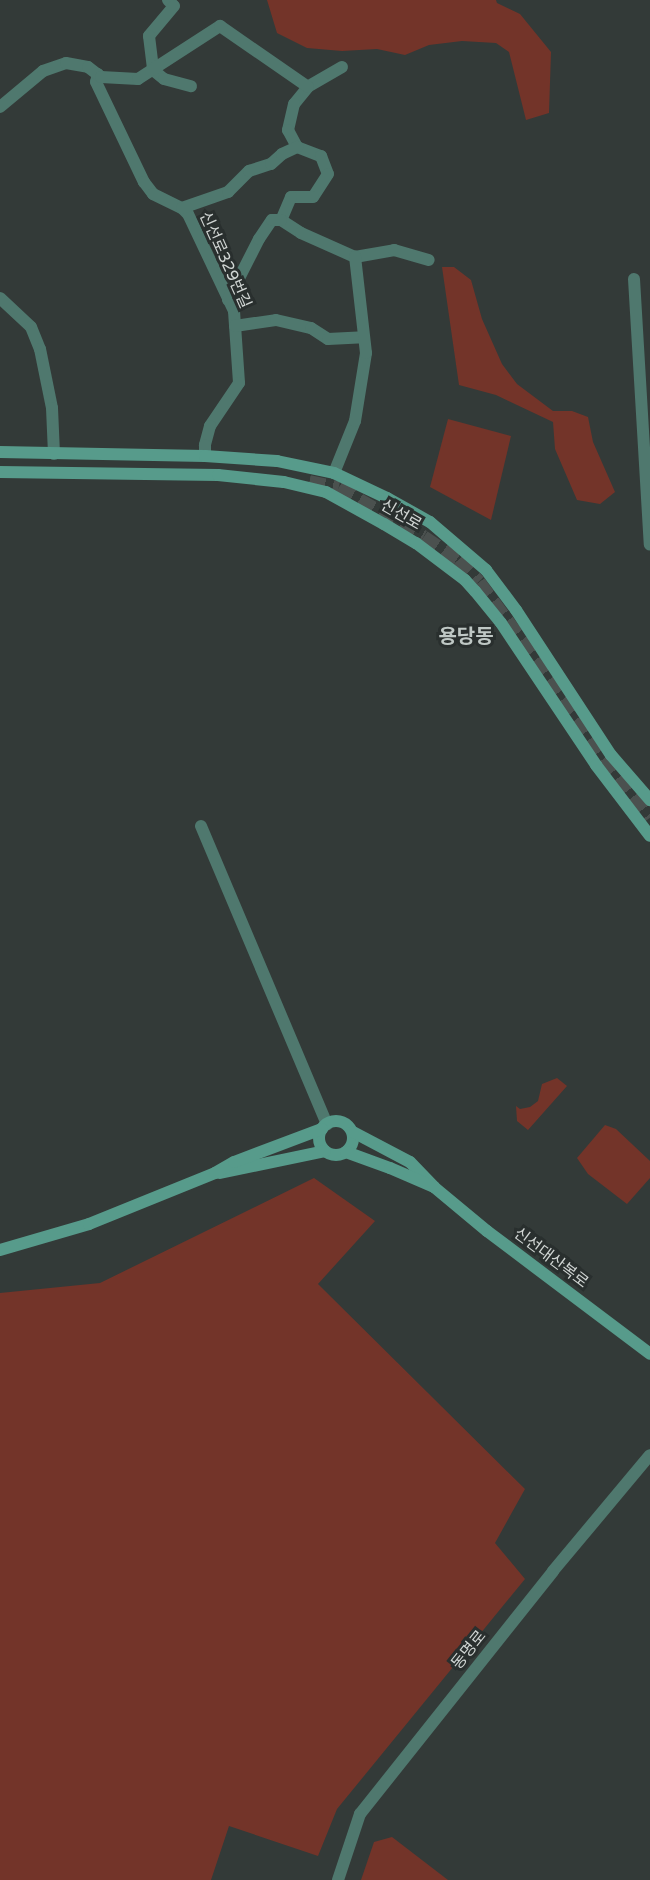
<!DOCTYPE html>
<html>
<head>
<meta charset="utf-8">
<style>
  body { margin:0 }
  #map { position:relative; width:650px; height:1880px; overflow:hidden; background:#333a38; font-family:"Varela Round","Noto Sans KR",sans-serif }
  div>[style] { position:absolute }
  .green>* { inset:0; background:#733429 }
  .trunk-tunnel>* { height:16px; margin-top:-8px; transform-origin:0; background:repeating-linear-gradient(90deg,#4b514f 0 16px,transparent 0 24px) }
  .minor>* { height:12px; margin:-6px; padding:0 6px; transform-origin:6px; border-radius:6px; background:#4f786e }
  .tertiary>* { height:12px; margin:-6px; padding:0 6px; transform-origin:6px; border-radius:6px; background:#4f786e }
  .secondary>* { height:12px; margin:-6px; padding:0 6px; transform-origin:6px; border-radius:6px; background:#579b8b }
  .secondary>.ring { margin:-6px; padding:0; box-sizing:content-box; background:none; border:12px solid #579b8b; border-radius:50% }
  span { translate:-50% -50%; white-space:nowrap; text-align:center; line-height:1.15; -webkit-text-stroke:6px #292f2e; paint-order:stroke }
  .street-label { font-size:16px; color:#d0d5d3 }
  .quarter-label { font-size:20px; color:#bfc8c5; font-weight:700 }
</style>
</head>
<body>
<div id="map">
  <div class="green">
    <i style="clip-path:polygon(267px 0,496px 0,497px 3px,520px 14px,551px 52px,549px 113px,526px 120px,509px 52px,496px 43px,462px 41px,429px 45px,405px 55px,377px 49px,342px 51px,307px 48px,277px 33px)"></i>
    <i style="clip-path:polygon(454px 267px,471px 280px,482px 319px,502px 364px,517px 384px,553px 411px,572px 411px,588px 417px,593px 442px,615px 492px,600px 504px,577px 500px,555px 449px,553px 422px,496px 395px,459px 385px,442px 267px)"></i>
    <i style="clip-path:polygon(448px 419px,511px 436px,491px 520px,430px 487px)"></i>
    <i style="clip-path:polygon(557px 1078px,567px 1086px,528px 1130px,517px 1121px,516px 1106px,520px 1109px,530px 1107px,538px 1101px,542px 1084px)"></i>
    <i style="clip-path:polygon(605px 1125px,616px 1129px,650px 1161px,650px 1178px,627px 1204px,588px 1174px,577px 1158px)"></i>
    <i style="clip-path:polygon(314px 1178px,375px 1221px,318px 1284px,525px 1489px,495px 1543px,525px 1579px,337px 1809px,318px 1856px,229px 1826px,211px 1880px,0 1880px,0 1293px,100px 1283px)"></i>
    <i style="clip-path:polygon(392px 1837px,448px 1880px,361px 1880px,374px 1842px)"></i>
  </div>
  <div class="trunk-tunnel">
    <i style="left:309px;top:483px;width:30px;rotate:12deg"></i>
    <i style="left:338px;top:489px;width:98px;rotate:30deg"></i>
    <i style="left:423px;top:538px;width:41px;rotate:34.1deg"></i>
    <i style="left:457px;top:561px;width:30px;rotate:46deg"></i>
    <i style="left:478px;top:583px;width:291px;rotate:53.8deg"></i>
  </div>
  <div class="minor">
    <i style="left:168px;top:0;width:8px;rotate:45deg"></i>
    <i style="left:174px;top:6px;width:39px;rotate:130deg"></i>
    <i style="left:149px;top:36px;width:34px;rotate:83deg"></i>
    <i style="left:153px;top:70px;width:14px;rotate:39deg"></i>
    <i style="left:164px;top:79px;width:28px;rotate:15deg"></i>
    <i style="left:342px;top:67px;width:39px;rotate:150deg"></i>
    <i style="left:308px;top:87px;width:22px;rotate:129deg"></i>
    <i style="left:294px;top:104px;width:27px;rotate:103deg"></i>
    <i style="left:288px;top:130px;width:19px;rotate:62deg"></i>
    <i style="left:297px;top:147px;width:26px;rotate:21deg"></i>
    <i style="left:321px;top:156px;width:19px;rotate:69deg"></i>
    <i style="left:328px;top:174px;width:27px;rotate:123deg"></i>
    <i style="left:313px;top:197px;width:22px;rotate:180deg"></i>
    <i style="left:291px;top:197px;width:25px;rotate:113deg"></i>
    <i style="left:281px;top:220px;width:24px;rotate:33deg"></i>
    <i style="left:301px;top:233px;width:59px;rotate:24deg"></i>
    <i style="left:98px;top:74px;width:8px;rotate:104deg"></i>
    <i style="left:96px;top:82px;width:111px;rotate:64.4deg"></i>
    <i style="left:144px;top:182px;width:15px;rotate:53deg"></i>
    <i style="left:153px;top:194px;width:32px;rotate:26deg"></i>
    <i style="left:182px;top:208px;width:8px;rotate:45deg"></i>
    <i style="left:188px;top:214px;width:107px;rotate:64.6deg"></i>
    <i style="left:234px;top:311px;width:72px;rotate:86deg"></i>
    <i style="left:239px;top:383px;width:52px;rotate:124deg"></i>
    <i style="left:210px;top:426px;width:20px;rotate:105deg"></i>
    <i style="left:205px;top:445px;width:11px;rotate:90deg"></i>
    <i style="left:0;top:107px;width:56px;rotate:-39.9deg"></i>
    <i style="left:43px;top:71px;width:24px;rotate:-19deg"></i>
    <i style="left:66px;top:63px;width:22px;rotate:10deg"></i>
    <i style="left:88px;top:67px;width:16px;rotate:38deg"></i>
    <i style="left:101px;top:77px;width:37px;rotate:3deg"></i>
    <i style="left:138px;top:79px;width:98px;rotate:-32.9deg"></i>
    <i style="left:220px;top:26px;width:107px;rotate:34.7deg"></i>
    <i style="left:182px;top:208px;width:49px;rotate:-19.2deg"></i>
    <i style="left:228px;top:192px;width:30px;rotate:-45deg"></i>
    <i style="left:249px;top:171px;width:23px;rotate:-18deg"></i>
    <i style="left:271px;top:164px;width:15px;rotate:-42deg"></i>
    <i style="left:282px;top:154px;width:17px;rotate:-25deg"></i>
    <i style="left:355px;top:257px;width:40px;rotate:-10deg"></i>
    <i style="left:394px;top:250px;width:36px;rotate:16deg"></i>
    <i style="left:0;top:298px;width:42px;rotate:43.1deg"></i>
    <i style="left:31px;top:327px;width:24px;rotate:68deg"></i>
    <i style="left:40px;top:349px;width:60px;rotate:78.5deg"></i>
    <i style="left:52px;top:408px;width:46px;rotate:87.5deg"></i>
    <i style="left:228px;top:300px;width:68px;rotate:-63.1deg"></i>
    <i style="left:259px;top:239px;width:23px;rotate:-56deg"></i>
    <i style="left:272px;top:220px;width:9px"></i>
    <i style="left:235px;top:326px;width:41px;rotate:-8.3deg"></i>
    <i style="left:276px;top:320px;width:36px;rotate:13deg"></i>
    <i style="left:311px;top:328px;width:20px;rotate:33deg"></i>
    <i style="left:328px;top:339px;width:35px;rotate:-3deg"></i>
    <i style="left:334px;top:473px;width:56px;rotate:-68deg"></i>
    <i style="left:355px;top:421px;width:69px;rotate:-80.8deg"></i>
    <i style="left:366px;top:353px;width:97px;rotate:-96.5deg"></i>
    <i style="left:201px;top:826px;width:324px;rotate:67.1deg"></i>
  </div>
  <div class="tertiary">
    <i style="left:634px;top:279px;width:266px;rotate:86.6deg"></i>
    <i style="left:338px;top:1880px;width:70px;rotate:-71.6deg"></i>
    <i style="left:360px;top:1814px;width:310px;rotate:-51.5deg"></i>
    <i style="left:553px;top:1571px;width:151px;rotate:-50.1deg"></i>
  </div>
  <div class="secondary">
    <i style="left:0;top:452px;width:205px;rotate:1.1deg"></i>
    <i style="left:205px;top:456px;width:72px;rotate:4deg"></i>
    <i style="left:277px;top:461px;width:58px;rotate:11.9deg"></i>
    <i style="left:334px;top:473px;width:59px;rotate:25.3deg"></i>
    <i style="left:387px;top:498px;width:49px;rotate:29.2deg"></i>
    <i style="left:430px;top:522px;width:74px;rotate:40.6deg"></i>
    <i style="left:486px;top:570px;width:50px;rotate:53.1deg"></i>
    <i style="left:516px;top:610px;width:173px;rotate:56.8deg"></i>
    <i style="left:611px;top:755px;width:60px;rotate:49.1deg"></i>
    <i style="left:0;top:472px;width:218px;rotate:0.8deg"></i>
    <i style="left:218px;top:475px;width:66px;rotate:6.1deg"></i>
    <i style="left:284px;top:482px;width:43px;rotate:13.4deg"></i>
    <i style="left:326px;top:492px;width:66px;rotate:28.9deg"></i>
    <i style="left:384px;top:524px;width:37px;rotate:31deg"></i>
    <i style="left:416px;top:543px;width:61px;rotate:37.1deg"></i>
    <i style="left:465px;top:580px;width:15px;rotate:48deg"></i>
    <i style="left:475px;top:591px;width:41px;rotate:50.9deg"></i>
    <i style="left:501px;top:623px;width:171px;rotate:56.2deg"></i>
    <i style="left:596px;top:765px;width:89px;rotate:52.7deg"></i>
    <i class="ring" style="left:319px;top:1121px;width:22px;height:22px"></i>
    <i style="left:353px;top:1132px;width:64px;rotate:27.8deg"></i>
    <i style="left:410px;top:1162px;width:35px;rotate:46deg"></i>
    <i style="left:434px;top:1187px;width:69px;rotate:39.7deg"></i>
    <i style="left:487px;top:1231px;width:204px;rotate:37deg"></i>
    <i style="left:346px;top:1152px;width:47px;rotate:20deg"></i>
    <i style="left:390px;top:1168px;width:48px;rotate:23.4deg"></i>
    <i style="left:220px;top:1173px;width:107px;rotate:-11.8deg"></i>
    <i style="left:0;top:1250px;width:93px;rotate:-16.3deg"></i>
    <i style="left:89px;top:1224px;width:136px;rotate:-22deg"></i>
    <i style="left:215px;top:1173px;width:22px;rotate:-30deg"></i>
    <i style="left:234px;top:1162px;width:94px;rotate:-20.6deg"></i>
  </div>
  <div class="street-label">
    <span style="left:225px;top:260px;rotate:66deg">신선로329번길</span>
    <span style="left:401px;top:515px;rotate:30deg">신선로</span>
    <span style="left:551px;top:1258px;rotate:37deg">신선대산복로</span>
    <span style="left:469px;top:1650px;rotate:-51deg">동명로</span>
  </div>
  <div class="quarter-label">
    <span style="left:466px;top:637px">용당동</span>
  </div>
</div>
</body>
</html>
